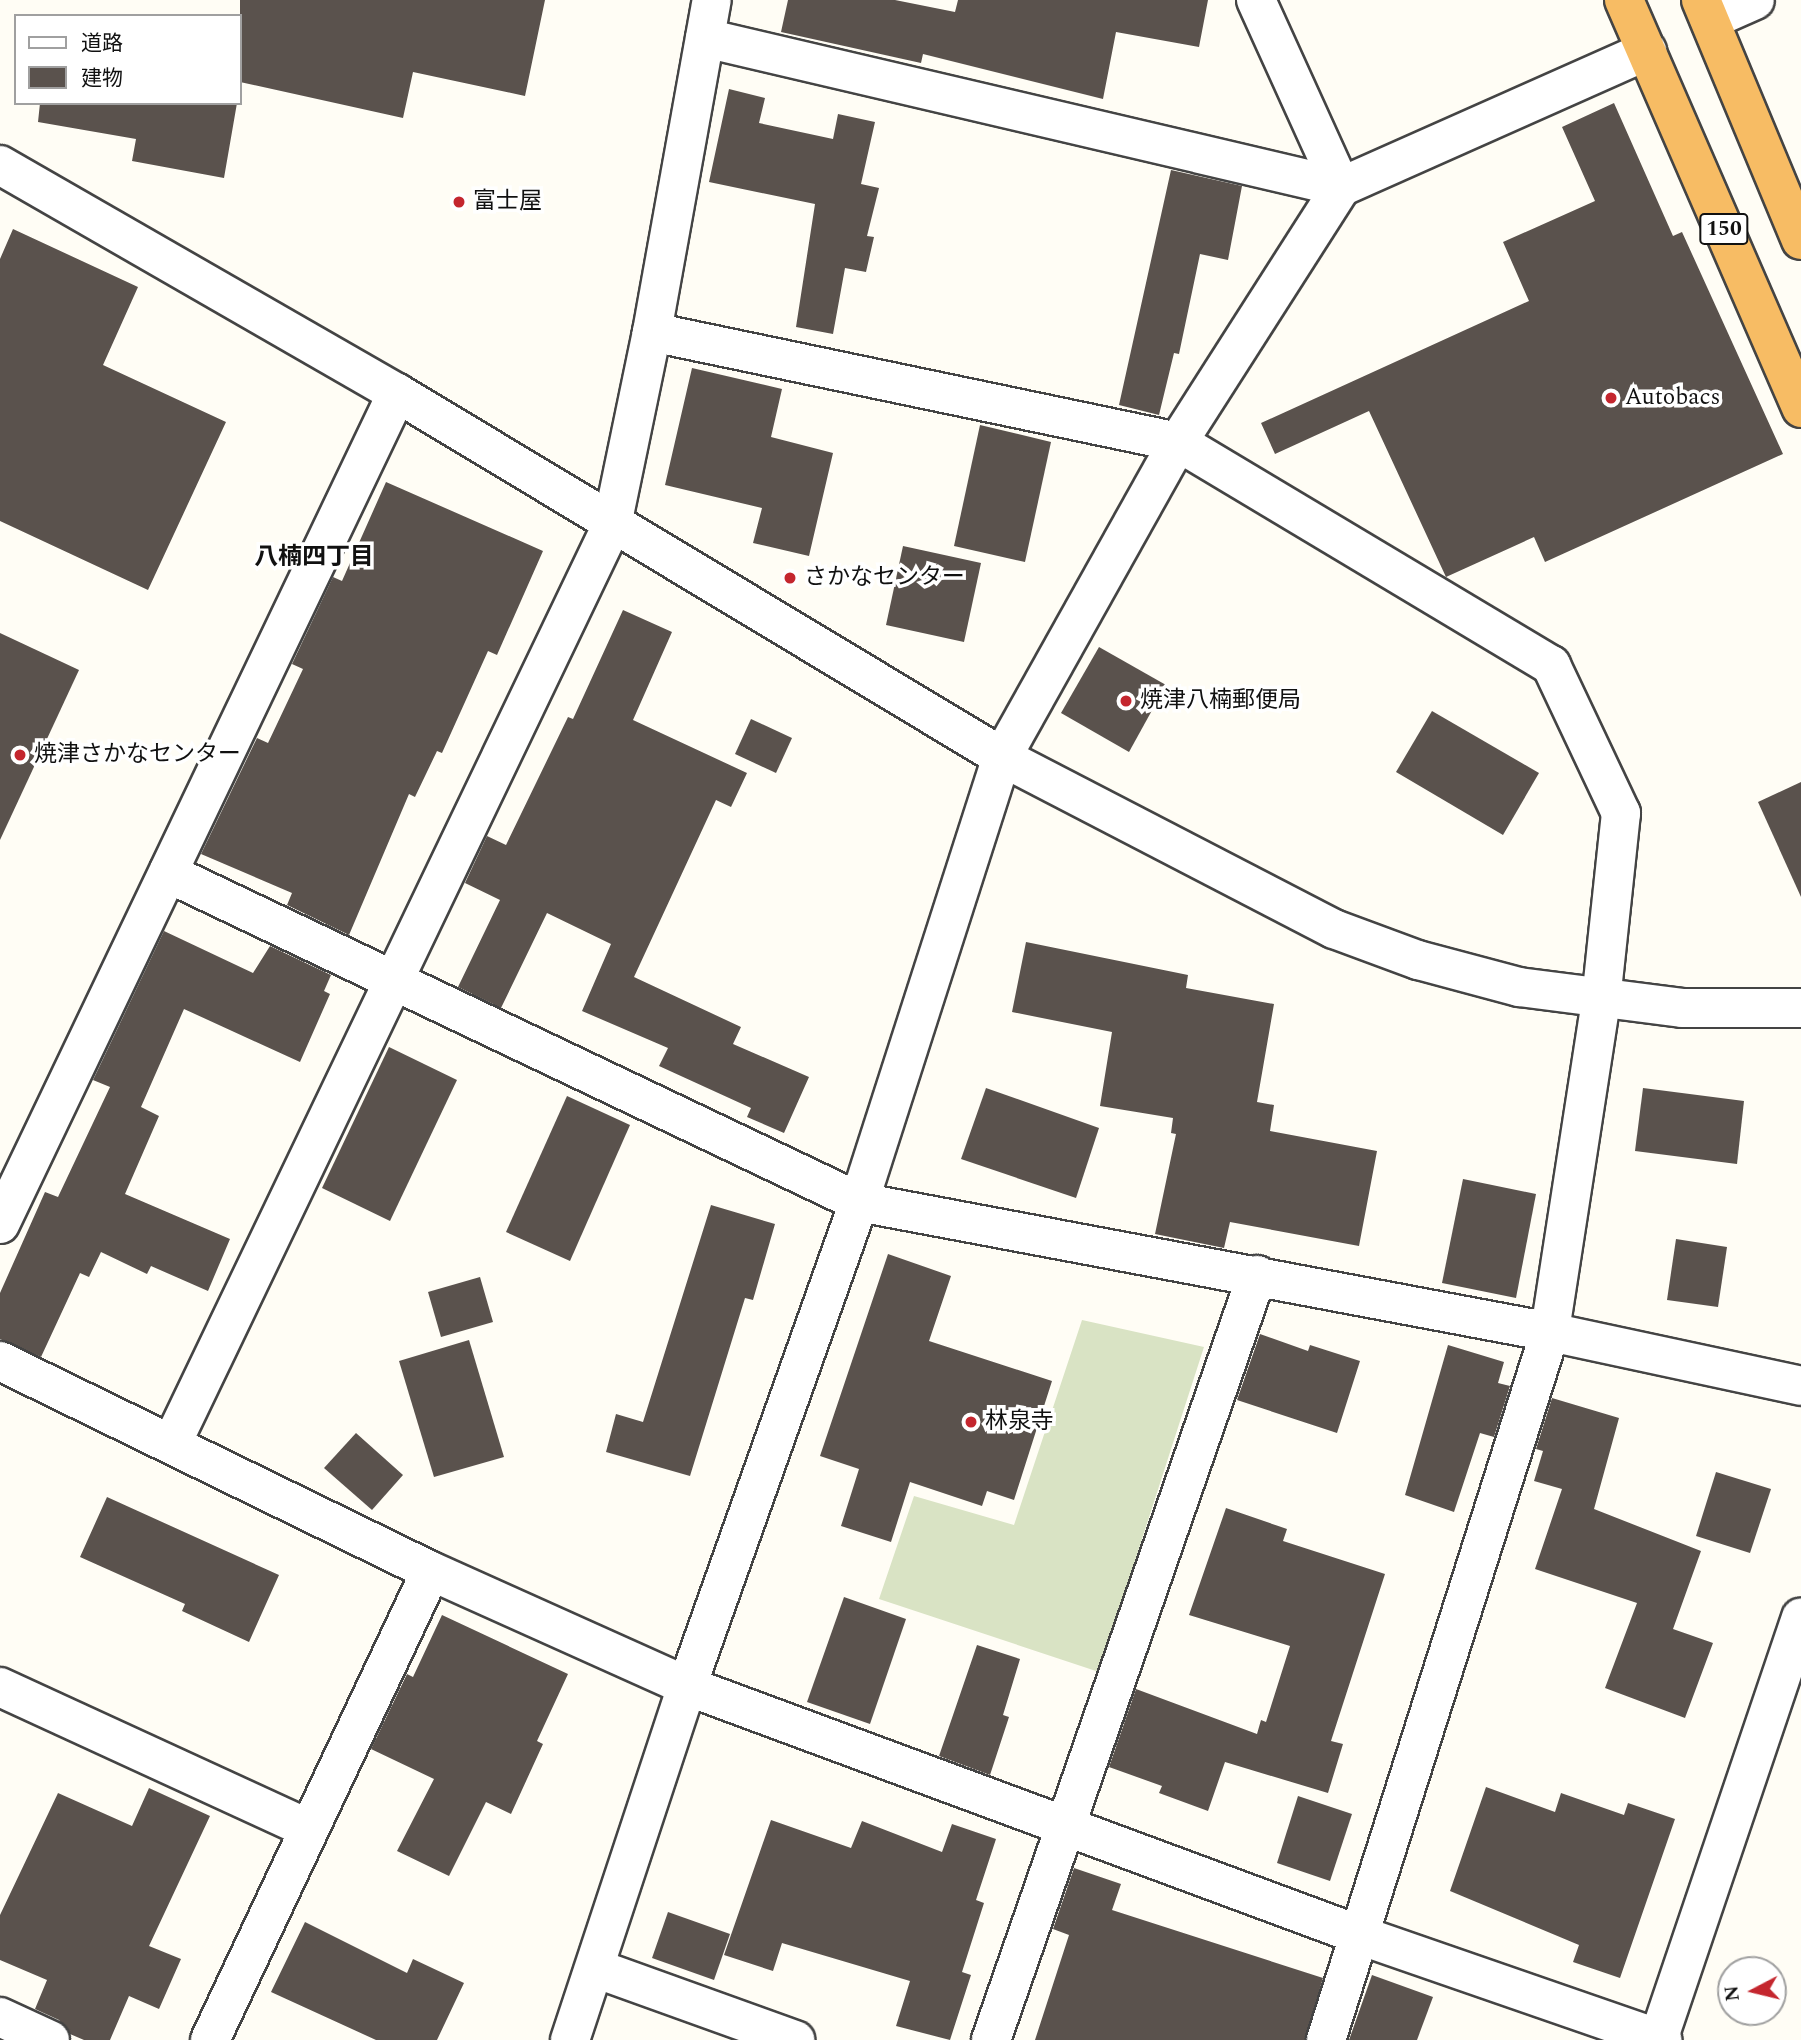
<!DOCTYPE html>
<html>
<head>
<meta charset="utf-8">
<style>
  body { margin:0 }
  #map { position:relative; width:1801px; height:2040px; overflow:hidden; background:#fffdf5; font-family:Spectral,"Noto Sans JP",serif }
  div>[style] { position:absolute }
  .cemetery>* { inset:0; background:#d9e3c4 }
  .building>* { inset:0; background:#5a524d }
  .roads { filter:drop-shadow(2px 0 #444) drop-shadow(-2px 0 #444) drop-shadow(0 2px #444) drop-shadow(0 -2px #444) }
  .minor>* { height:38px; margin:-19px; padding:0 19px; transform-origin:19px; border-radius:19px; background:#fff }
  .tertiary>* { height:38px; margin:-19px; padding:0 19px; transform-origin:19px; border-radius:19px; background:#fff }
  .trunk>* { height:38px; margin:-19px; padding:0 19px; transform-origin:19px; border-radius:19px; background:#f7bc64 }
  .dots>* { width:19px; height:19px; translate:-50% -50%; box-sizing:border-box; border:4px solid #fff; border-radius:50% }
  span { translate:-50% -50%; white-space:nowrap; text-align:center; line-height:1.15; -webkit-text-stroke:7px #fff; paint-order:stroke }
  .shield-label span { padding:2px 5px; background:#fff; border:2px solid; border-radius:5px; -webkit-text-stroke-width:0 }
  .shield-label { font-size:21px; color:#111; font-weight:700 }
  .poi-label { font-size:23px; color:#111 }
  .left { translate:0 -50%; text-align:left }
  .neighbourhood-label { font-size:24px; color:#111; font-weight:700 }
  .legend { position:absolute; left:14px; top:14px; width:228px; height:91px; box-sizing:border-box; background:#fff; border:2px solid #a0a0a0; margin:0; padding:9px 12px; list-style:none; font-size:21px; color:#111 }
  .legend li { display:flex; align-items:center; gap:14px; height:35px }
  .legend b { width:35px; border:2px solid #a0a0a0 }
  .north { position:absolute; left:1717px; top:1956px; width:70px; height:70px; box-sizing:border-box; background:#fff; border:2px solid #a0a0a0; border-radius:50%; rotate:263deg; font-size:19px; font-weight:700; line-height:28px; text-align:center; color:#111 }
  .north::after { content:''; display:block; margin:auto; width:24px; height:32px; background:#c4262e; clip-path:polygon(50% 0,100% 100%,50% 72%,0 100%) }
</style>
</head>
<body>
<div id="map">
  <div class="cemetery">
    <i style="clip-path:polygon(1082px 1320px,1204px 1347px,1099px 1672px,879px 1599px,914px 1496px,1014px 1525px)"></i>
  </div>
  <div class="building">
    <i style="clip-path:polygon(240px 0,545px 0,525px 96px,413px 72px,403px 118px,240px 82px)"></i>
    <i style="clip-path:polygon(788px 0,895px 0,955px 12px,958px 0,1208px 0,1199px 47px,1116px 32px,1103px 99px,923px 54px,921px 63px,781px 32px)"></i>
    <i style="clip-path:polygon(729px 89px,765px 98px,759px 123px,833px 139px,838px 114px,875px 122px,861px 184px,879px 188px,867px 236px,874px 237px,866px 272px,845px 268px,833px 334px,796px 327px,815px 204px,709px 182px)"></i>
    <i style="clip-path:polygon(40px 103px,237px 103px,224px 178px,132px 161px,136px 139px,38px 122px)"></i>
    <i style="clip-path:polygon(1614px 103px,1673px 236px,1682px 232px,1783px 454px,1545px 562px,1534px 537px,1446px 577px,1369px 411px,1275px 454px,1261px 423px,1529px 301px,1503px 242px,1595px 201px,1562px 127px)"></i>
    <i style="clip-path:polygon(1171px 170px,1242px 186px,1228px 260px,1200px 254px,1179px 354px,1174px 353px,1159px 415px,1119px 405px)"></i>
    <i style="clip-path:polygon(13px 229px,138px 287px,103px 365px,226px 422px,148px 590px,0 521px,0 259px)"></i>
    <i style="clip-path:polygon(692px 368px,782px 389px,771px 437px,833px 453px,809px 556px,753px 543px,762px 508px,665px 485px)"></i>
    <i style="clip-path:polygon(980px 425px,1051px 442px,1025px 562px,954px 546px)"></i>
    <i style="clip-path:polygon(386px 482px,543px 551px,497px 655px,488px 651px,442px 753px,437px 751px,415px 797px,409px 794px,349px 935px,287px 905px,292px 893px,201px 854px,257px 738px,268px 743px,303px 669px,292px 664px,333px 577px,342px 581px)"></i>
    <i style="clip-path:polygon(903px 546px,981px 563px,964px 642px,886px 625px)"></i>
    <i style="clip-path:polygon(623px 610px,672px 632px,633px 720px,747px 773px,731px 807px,716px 800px,634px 977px,741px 1027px,733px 1044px,809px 1077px,784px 1133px,747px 1117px,751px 1108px,659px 1066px,668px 1048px,582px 1011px,611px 944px,547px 913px,501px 1008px,458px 987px,500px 900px,465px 883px,487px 836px,506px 845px,568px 717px,573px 719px)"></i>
    <i style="clip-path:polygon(0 633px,79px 670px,0 840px)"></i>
    <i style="clip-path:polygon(1099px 647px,1166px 685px,1129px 752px,1061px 713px)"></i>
    <i style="clip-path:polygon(1432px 711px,1539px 773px,1503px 835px,1396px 772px)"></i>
    <i style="clip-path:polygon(751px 719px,792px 738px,776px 773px,735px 754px)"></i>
    <i style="clip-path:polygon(1801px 782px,1801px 897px,1758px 802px)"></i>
    <i style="clip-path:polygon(164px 931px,253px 973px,270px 946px,331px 975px,324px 991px,330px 994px,300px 1062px,184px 1009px,141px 1107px,159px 1116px,125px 1194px,230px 1239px,208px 1291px,151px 1266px,147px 1274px,101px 1252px,89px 1277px,80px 1273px,41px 1357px,0 1339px,0 1293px,45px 1192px,58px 1197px,110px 1087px,93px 1080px)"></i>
    <i style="clip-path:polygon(1026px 942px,1188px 975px,1186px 988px,1274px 1004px,1257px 1102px,1274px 1105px,1270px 1131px,1377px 1151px,1359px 1246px,1230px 1222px,1224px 1248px,1155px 1234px,1176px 1134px,1171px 1133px,1173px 1118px,1100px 1106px,1112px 1032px,1012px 1012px)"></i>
    <i style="clip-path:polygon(389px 1047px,457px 1080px,390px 1221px,322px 1188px)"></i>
    <i style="clip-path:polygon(986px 1088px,1099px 1128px,1076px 1198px,961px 1159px)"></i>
    <i style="clip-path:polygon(1643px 1088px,1744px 1101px,1737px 1164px,1635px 1151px)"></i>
    <i style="clip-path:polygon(567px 1096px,630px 1125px,570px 1261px,506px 1232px)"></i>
    <i style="clip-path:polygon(1463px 1179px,1536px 1194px,1516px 1298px,1442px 1283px)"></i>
    <i style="clip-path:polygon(711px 1205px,775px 1224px,753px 1300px,745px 1298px,690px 1476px,606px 1452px,616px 1414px,643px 1422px)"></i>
    <i style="clip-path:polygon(1676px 1239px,1727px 1247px,1718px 1307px,1667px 1300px)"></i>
    <i style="clip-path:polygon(888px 1254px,951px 1276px,929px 1341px,1052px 1381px,1014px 1500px,987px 1491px,982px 1506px,910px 1482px,891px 1542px,841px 1526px,859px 1469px,820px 1456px)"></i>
    <i style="clip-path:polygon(480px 1277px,493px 1322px,441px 1337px,428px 1292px)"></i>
    <i style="clip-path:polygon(1260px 1334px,1308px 1351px,1310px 1345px,1360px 1361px,1337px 1433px,1237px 1400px)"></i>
    <i style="clip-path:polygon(469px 1340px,504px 1457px,434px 1477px,399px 1361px)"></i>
    <i style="clip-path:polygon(1448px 1345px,1504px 1362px,1498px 1383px,1510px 1386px,1494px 1437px,1480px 1433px,1454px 1512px,1405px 1495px)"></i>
    <i style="clip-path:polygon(1552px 1398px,1619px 1418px,1594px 1509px,1701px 1551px,1673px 1629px,1713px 1643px,1685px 1718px,1605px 1688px,1637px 1603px,1535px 1569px,1562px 1489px,1534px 1481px,1543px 1451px,1536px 1449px)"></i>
    <i style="clip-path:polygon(356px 1433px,403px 1475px,372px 1510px,324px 1468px)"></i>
    <i style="clip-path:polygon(1716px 1472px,1771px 1489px,1750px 1553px,1696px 1536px)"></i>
    <i style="clip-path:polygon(107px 1497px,279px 1575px,249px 1642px,182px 1611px,185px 1604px,80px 1557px)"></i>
    <i style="clip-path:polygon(1226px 1508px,1287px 1529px,1283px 1541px,1385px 1574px,1331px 1741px,1343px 1744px,1328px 1793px,1225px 1762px,1208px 1811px,1159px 1793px,1162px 1786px,1109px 1767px,1136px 1689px,1257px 1734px,1261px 1720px,1266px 1722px,1290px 1646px,1189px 1615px)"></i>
    <i style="clip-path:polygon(844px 1597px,906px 1619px,870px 1724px,807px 1702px)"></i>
    <i style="clip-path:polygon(442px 1615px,568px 1674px,537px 1741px,543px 1744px,511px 1814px,486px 1802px,449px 1876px,397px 1851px,434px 1779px,371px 1749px,407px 1674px,413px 1677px)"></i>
    <i style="clip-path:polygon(977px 1645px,1020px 1659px,1003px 1715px,1009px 1717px,990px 1775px,939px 1756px)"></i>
    <i style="clip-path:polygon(1486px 1787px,1555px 1812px,1561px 1793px,1624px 1815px,1628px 1803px,1675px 1819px,1620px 1978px,1573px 1962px,1579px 1945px,1450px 1891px)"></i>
    <i style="clip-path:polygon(149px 1788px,210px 1816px,149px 1946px,181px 1959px,159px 2009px,129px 1996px,110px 2040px,84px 2040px,70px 2034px,59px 2020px,35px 2009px,47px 1980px,0 1960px,0 1915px,58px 1793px,132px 1826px)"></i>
    <i style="clip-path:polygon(1298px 1796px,1352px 1814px,1330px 1881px,1277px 1863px)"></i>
    <i style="clip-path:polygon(771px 1820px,851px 1848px,862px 1821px,942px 1852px,952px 1824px,996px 1839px,976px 1900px,984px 1903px,962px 1972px,971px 1975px,950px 2040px,896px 2026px,910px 1981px,782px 1943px,773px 1971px,724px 1955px)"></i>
    <i style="clip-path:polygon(1074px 1868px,1121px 1884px,1112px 1910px,1323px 1978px,1305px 2040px,1035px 2040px,1069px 1935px,1053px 1929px)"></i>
    <i style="clip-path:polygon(668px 1912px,730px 1934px,714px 1980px,652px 1958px)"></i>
    <i style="clip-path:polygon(305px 1922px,407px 1973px,413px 1959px,464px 1983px,437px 2040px,376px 2040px,271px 1992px)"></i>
    <i style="clip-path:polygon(1372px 1975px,1433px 1997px,1417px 2040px,1349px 2040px)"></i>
  </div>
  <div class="roads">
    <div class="minor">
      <i style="left:1256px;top:0;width:205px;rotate:65.6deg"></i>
      <i style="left:1710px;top:20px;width:49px;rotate:-24deg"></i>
      <i style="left:705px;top:38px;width:653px;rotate:13.19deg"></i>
      <i style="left:652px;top:332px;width:537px;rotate:11.81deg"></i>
      <i style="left:1178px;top:442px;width:435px;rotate:30.9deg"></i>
      <i style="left:1551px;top:665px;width:164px;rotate:64.7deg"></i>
      <i style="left:1621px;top:813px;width:189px;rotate:96.1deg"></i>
      <i style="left:1601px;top:1001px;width:335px;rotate:98.8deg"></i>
      <i style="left:1550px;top:1332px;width:743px;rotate:107.56deg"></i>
      <i style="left:1178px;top:442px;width:303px;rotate:-57.4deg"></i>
      <i style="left:1341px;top:187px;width:335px;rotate:-24deg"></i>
      <i style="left:168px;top:873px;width:765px;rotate:25.46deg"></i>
      <i style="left:859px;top:1202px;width:703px;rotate:10.65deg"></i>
      <i style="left:1550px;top:1332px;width:257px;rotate:12.1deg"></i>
      <i style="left:0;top:1224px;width:921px;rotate:-64.46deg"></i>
      <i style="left:172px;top:1443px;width:1018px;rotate:-64.39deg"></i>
      <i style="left:612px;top:525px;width:197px;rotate:-78.3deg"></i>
      <i style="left:652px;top:332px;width:337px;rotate:-79.8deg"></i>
      <i style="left:687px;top:1686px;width:720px;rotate:20.32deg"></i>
      <i style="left:1362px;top:1936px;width:318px;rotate:19.1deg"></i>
      <i style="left:0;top:1687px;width:340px;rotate:24.7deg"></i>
      <i style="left:595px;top:1968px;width:213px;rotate:19.8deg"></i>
      <i style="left:0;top:2017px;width:55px;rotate:24.7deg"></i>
      <i style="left:210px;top:2040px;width:518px;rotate:-64.77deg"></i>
      <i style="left:991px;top:2040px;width:810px;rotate:-70.83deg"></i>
      <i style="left:1658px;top:2040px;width:446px;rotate:-71.3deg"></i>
    </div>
    <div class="tertiary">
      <i style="left:0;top:165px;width:458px;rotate:29.9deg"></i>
      <i style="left:397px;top:393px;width:706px;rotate:31.03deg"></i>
      <i style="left:1002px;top:757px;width:374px;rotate:27.4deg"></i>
      <i style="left:1334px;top:929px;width:90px;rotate:20.3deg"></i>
      <i style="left:1418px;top:960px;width:105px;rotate:15deg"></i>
      <i style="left:1519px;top:987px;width:164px;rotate:7.3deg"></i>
      <i style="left:1682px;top:1008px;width:119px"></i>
      <i style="left:0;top:1361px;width:479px;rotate:26deg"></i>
      <i style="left:431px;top:1571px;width:281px;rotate:24.2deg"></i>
      <i style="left:570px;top:2040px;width:373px;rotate:-71.7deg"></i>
      <i style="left:687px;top:1686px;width:514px;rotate:-70.44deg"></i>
      <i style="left:859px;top:1202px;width:467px;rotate:-72.2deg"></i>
      <i style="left:1002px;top:757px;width:361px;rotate:-60.8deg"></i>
    </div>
    <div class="trunk">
      <i style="left:1624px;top:0;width:445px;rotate:66.5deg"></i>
      <i style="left:1701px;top:0;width:260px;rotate:67.4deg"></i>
    </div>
  </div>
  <div class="dots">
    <i style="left:459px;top:202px;background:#c4262e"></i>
    <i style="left:1611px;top:398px;background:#c4262e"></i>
    <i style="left:790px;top:578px;background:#c4262e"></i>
    <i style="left:1126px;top:701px;background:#c4262e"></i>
    <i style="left:20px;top:755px;background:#c4262e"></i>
    <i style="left:971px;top:1422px;background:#c4262e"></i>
  </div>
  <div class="shield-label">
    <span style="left:1724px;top:229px">150</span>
  </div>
  <div class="poi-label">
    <span class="left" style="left:473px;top:202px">富士屋</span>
    <span class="left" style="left:1625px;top:398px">Autobacs</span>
    <span class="left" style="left:804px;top:578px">さかなセンター</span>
    <span class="left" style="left:1140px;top:701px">焼津八楠郵便局</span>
    <span class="left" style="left:34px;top:755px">焼津さかなセンター</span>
    <span class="left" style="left:985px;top:1422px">林泉寺</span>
  </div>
  <div class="neighbourhood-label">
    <span style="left:314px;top:558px">八楠四丁目</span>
  </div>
  <ul class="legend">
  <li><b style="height:9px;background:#fff"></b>道路</li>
  <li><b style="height:19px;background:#5a524d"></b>建物</li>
  </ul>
  <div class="north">N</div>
</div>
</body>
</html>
